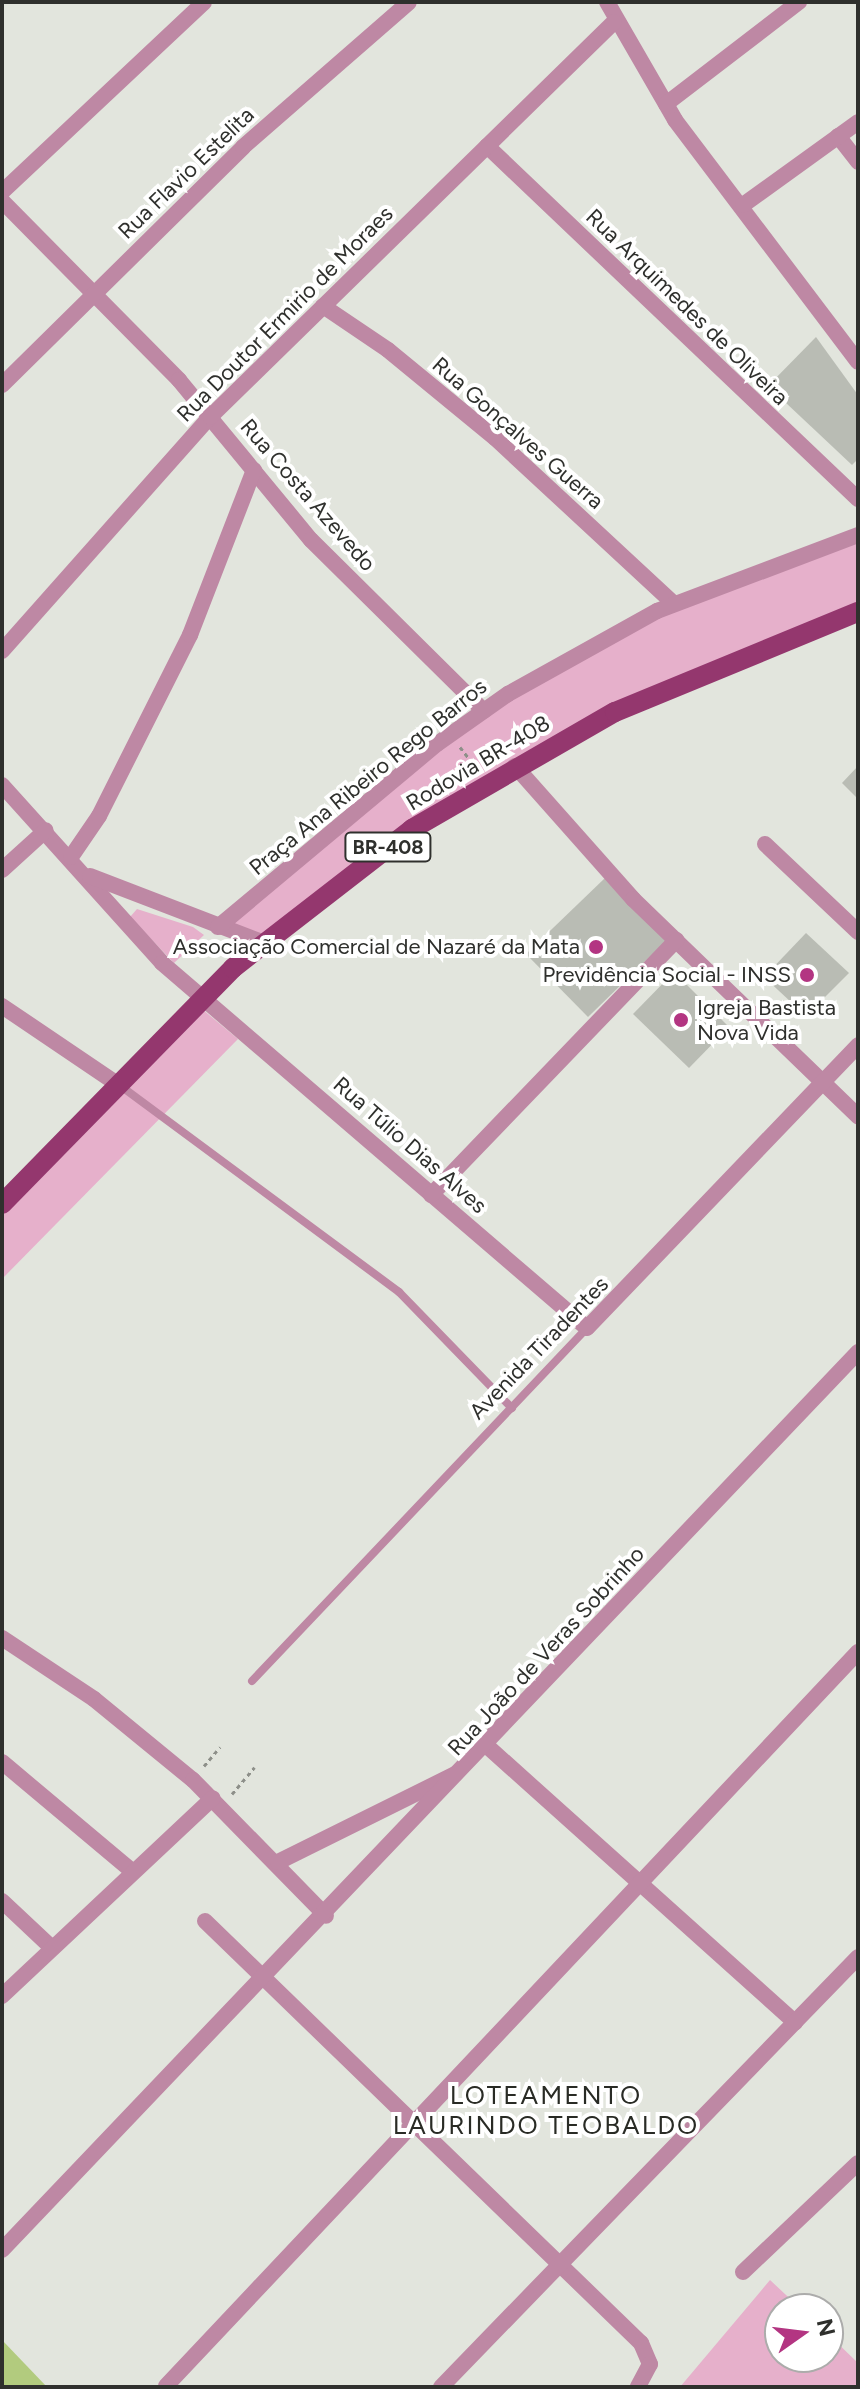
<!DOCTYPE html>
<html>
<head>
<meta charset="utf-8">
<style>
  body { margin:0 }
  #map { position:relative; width:860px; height:2389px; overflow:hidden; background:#e2e5dd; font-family:Figtree,sans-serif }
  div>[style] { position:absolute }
  .green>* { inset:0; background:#e6b0cb }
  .water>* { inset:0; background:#b2cb7e }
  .building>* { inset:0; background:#b9bcb4 }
  .path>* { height:3px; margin-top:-1.5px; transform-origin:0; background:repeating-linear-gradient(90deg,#8d8f89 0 4px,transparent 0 8px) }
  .lane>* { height:8px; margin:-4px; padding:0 4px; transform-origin:4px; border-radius:4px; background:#be88a4 }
  .street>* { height:16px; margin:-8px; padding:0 8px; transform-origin:8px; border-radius:8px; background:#be88a4 }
  .primary>* { height:20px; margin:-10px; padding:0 10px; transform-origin:10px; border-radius:10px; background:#94376e }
  .dots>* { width:22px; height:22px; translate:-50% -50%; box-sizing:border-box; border:4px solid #fff; border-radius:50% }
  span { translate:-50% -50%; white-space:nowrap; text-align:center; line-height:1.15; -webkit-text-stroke:8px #fff; paint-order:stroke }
  .shield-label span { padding:2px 6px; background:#fff; border:2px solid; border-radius:6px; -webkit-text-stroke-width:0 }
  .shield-label { font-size:20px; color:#2f302d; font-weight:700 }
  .street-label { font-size:22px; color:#2f302d }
  .poi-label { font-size:22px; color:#2f302d }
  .right { translate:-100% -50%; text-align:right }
  .left { translate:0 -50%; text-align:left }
  .quarter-label { font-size:26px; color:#292b25; letter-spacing:2px }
  .frame { position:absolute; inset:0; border:4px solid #2f302d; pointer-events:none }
  .north { position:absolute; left:764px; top:2293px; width:80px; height:80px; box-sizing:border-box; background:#fff; border:2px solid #acacab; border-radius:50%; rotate:76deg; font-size:22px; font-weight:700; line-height:32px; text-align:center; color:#2f302d }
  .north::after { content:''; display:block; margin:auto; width:28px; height:36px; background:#b33582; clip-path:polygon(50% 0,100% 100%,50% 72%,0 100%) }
</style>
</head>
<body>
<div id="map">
  <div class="green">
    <i style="clip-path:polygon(858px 534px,858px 612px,515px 766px,262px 942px,218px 927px,450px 735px,592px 644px)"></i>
    <i style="clip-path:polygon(137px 909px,193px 927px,204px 935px,174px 963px,130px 917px)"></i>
    <i style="clip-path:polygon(196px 1004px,238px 1039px,2px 1279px,2px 1204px)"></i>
    <i style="clip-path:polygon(770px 2280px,801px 2309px,780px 2309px,780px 2357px,828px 2357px,828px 2334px,858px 2363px,858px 2387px,680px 2387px)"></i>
  </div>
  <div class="water">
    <i style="clip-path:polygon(2px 2340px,47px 2387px,2px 2387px)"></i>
  </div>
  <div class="building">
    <i style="clip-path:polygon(816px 337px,858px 395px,858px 459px,852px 465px,768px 386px)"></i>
    <i style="clip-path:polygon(858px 766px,858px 799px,842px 783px)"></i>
    <i style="clip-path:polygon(605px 878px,666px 941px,588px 1017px,526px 954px)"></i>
    <i style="clip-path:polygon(806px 933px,849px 973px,806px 1016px,764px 977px)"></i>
    <i style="clip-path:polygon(674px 972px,729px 1027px,689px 1068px,633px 1014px)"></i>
  </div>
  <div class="path">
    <i style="left:460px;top:747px;width:24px;rotate:52deg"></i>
    <i style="left:204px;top:1766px;width:25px;rotate:-50deg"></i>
    <i style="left:232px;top:1794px;width:35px;rotate:-50deg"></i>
  </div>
  <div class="lane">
    <i style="left:118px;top:1084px;width:350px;rotate:36.5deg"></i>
    <i style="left:399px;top:1292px;width:162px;rotate:45.8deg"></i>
    <i style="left:252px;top:1681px;width:487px;rotate:-46.5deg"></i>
  </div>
  <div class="street">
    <i style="left:607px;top:2px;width:136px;rotate:60deg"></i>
    <i style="left:675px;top:120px;width:303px;rotate:52.9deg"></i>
    <i style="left:666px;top:104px;width:168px;rotate:-37.5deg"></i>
    <i style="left:838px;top:136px;width:33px;rotate:52deg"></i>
    <i style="left:487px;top:146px;width:512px;rotate:43.58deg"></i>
    <i style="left:2px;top:192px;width:277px;rotate:-43.2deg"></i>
    <i style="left:2px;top:201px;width:252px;rotate:45.3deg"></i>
    <i style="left:179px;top:380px;width:207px;rotate:50.5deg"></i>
    <i style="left:311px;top:540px;width:243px;rotate:44.7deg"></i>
    <i style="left:743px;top:205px;width:142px;rotate:-35.8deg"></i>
    <i style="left:323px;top:306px;width:78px;rotate:34.1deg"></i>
    <i style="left:388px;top:350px;width:139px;rotate:39.4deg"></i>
    <i style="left:495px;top:438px;width:244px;rotate:42.8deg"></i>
    <i style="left:2px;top:385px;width:339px;rotate:-44.6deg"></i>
    <i style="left:243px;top:147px;width:220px;rotate:-41.1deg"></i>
    <i style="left:2px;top:651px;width:313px;rotate:-48.4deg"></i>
    <i style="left:210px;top:417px;width:565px;rotate:-44.35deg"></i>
    <i style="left:515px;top:766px;width:178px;rotate:48.4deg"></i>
    <i style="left:633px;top:899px;width:313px;rotate:44deg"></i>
    <i style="left:2px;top:785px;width:239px;rotate:48deg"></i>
    <i style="left:162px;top:963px;width:560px;rotate:40.66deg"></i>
    <i style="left:587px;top:1328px;width:392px;rotate:-46.2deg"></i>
    <i style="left:765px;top:844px;width:128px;rotate:43.4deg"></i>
    <i style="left:71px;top:857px;width:50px;rotate:-55.7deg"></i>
    <i style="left:99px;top:816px;width:203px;rotate:-63.3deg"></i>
    <i style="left:190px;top:635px;width:177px;rotate:-68.8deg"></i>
    <i style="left:2px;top:870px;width:59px;rotate:-42.3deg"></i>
    <i style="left:90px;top:876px;width:184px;rotate:21deg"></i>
    <i style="left:218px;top:927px;width:285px;rotate:-39.9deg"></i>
    <i style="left:437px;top:744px;width:87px;rotate:-35.2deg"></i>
    <i style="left:508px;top:694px;width:171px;rotate:-29.1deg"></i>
    <i style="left:657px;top:611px;width:215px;rotate:-20.7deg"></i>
    <i style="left:2px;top:1006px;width:139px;rotate:34.1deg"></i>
    <i style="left:431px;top:1195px;width:354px;rotate:-46.1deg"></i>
    <i style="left:2px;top:1638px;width:110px;rotate:33.5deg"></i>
    <i style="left:94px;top:1699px;width:128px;rotate:39.3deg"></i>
    <i style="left:193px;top:1780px;width:190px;rotate:45.6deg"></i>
    <i style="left:487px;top:1746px;width:414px;rotate:41.9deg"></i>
    <i style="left:2px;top:1762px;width:171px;rotate:40deg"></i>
    <i style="left:278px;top:1862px;width:198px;rotate:-26.4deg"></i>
    <i style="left:2px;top:1901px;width:67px;rotate:43.2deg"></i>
    <i style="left:205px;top:1921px;width:607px;rotate:44.07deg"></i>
    <i style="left:641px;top:2343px;width:23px;rotate:67deg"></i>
    <i style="left:650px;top:2364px;width:26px;rotate:118deg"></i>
    <i style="left:2px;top:1996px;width:289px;rotate:-43.2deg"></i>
    <i style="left:2px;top:2250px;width:1241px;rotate:-46.37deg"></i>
    <i style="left:743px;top:2272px;width:158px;rotate:-43.5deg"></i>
    <i style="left:166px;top:2386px;width:1009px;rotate:-46.69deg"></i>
    <i style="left:441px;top:2387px;width:599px;rotate:-45.88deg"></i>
  </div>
  <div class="primary">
    <i style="left:2px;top:1204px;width:330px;rotate:-45.6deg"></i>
    <i style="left:233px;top:968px;width:227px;rotate:-37.8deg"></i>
    <i style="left:412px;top:829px;width:234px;rotate:-30deg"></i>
    <i style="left:615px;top:712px;width:263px;rotate:-22.4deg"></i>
  </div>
  <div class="dots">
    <i style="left:596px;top:947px;background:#b33582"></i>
    <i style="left:807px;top:975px;background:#b33582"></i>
    <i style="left:681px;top:1020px;background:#b33582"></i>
  </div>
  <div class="shield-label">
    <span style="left:388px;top:847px">BR-408</span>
  </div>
  <div class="street-label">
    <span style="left:186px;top:173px;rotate:-44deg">Rua Flavio Estelita</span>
    <span style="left:687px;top:307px;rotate:44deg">Rua Arquimedes de Oliveira</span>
    <span style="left:285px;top:314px;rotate:-45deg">Rua Doutor Ermirio de Moraes</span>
    <span style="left:518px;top:433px;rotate:41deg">Rua Gonçalves Guerra</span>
    <span style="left:308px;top:495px;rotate:49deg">Rua Costa Azevedo</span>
    <span style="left:478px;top:763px;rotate:-31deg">Rodovia BR-408</span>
    <span style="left:368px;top:777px;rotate:-39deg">Praça Ana Ribeiro Rego Barros</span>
    <span style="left:410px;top:1145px;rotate:41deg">Rua Túlio Dias Alves</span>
    <span style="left:539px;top:1348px;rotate:-46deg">Avenida Tiradentes</span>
    <span style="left:546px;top:1651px;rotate:-47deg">Rua João de Veras Sobrinho</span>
  </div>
  <div class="poi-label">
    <span class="right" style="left:580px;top:947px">Associação Comercial de Nazaré da Mata</span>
    <span class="right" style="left:791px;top:975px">Previdência Social - INSS</span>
    <span class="left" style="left:697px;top:1020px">Igreja Bastista<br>Nova Vida</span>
  </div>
  <div class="quarter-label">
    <span style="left:546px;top:2111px">LOTEAMENTO<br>LAURINDO TEOBALDO</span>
  </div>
  <div class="frame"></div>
  <div class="north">N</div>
</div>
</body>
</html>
